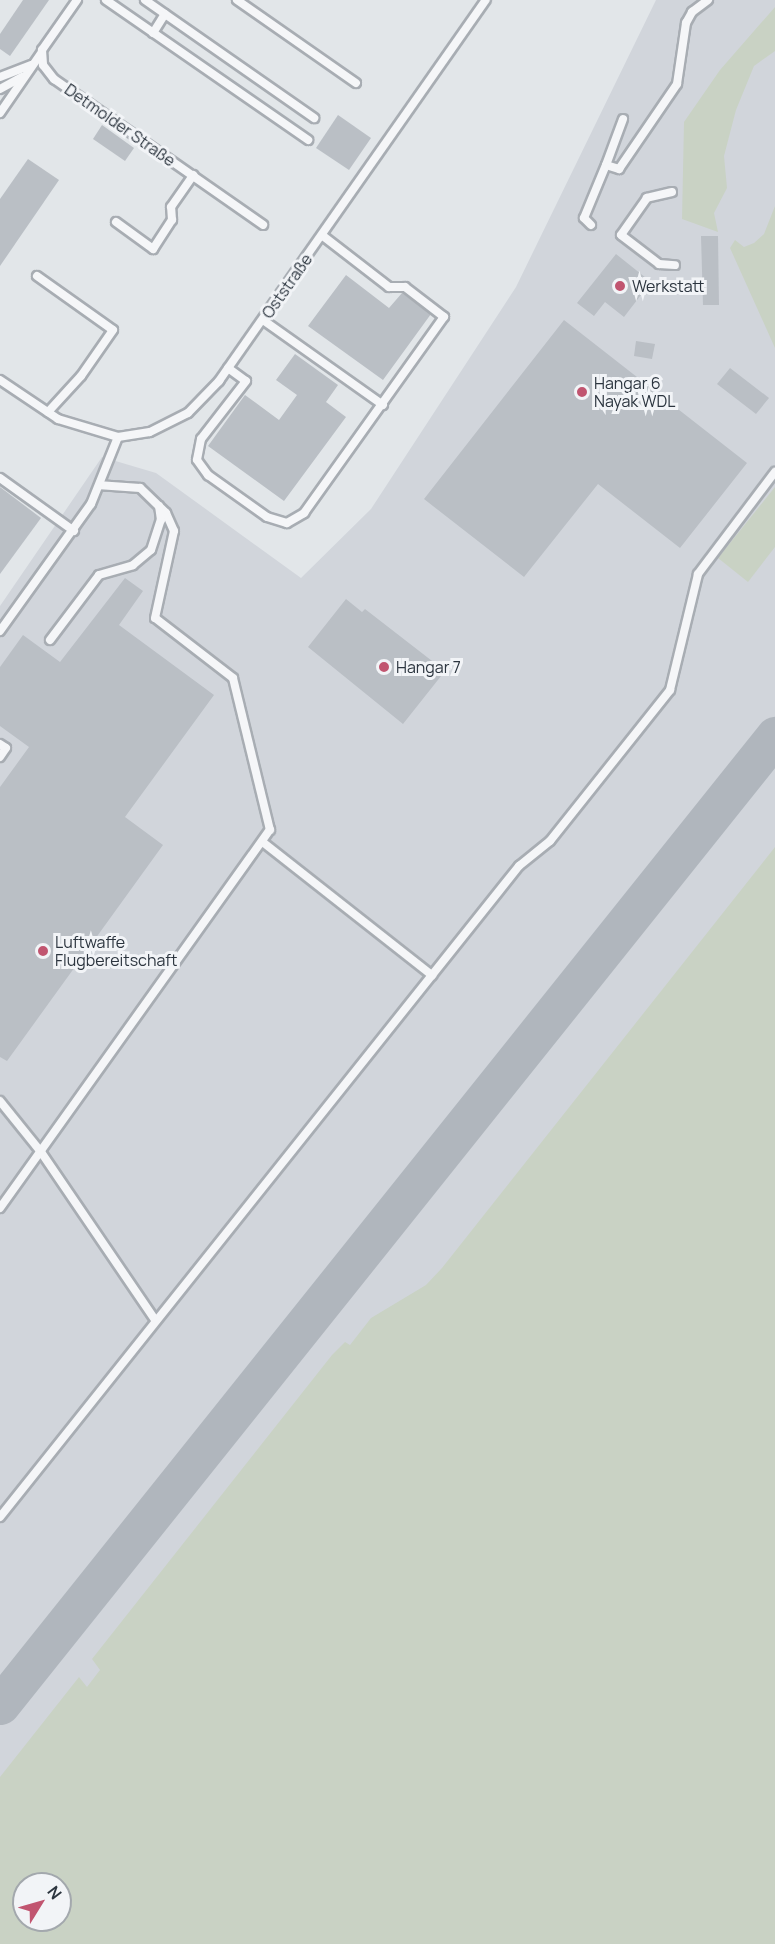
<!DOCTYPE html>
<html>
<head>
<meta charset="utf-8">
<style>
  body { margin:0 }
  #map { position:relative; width:775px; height:1944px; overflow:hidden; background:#e2e6e9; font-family:Manrope,sans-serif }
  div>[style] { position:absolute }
  .built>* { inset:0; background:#d1d5db }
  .green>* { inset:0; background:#c9d2c4 }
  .taxiway>* { height:39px; margin:-19.5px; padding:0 19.5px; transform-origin:19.5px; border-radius:19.5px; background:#b0b6bd }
  .building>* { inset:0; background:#babfc5 }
  .roads { filter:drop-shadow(2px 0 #a8adb3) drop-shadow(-2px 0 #a8adb3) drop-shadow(0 2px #a8adb3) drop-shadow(0 -2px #a8adb3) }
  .service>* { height:8px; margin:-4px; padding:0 4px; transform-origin:4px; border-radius:4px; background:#f5f6f8 }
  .dots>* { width:16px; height:16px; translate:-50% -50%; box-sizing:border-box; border:3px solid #f2f4f7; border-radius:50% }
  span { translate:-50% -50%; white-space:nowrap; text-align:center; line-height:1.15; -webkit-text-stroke:6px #f2f4f7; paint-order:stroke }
  .street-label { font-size:16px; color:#2c353f }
  .poi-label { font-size:16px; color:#2c353f }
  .left { translate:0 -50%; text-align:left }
  .north { position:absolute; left:12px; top:1872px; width:60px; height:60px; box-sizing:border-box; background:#f2f4f7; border:2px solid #a3a8ad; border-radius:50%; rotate:53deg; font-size:16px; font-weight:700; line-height:24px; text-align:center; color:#2c353f }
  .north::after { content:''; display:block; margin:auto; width:21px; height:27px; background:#c15570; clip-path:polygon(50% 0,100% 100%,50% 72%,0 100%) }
</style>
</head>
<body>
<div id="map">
  <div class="built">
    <i style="clip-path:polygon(evenodd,656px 0,775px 0,775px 1944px,0 1944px,0 606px,102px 457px,156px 473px,301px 578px,371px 509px,516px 287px,656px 0,24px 1884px,60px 1884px,60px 1920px,24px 1920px,24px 1884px)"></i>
  </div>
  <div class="green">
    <i style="clip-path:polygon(775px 7px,775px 51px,754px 66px,736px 110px,724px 156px,727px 188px,714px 213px,718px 232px,682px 219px,684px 122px,720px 70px)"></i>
    <i style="clip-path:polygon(775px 206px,775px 348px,730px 248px,735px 240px,744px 247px,754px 243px,764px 234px)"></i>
    <i style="clip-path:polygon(775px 487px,775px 547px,748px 582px,718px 558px)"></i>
    <i style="clip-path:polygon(evenodd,775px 847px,775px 1944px,0 1944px,0 1777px,79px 1677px,87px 1687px,100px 1670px,92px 1659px,332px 1355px,345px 1342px,350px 1345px,371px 1318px,426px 1285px,442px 1268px,775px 847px,24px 1884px,60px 1884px,60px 1920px,24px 1920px,24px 1884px)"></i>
  </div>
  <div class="taxiway">
    <i style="left:0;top:1705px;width:1241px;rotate:-51.35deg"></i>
  </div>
  <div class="building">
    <i style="clip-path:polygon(23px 0,49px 0,10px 56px,0 49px,0 34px)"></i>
    <i style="clip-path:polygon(338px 115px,371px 138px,349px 170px,316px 148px)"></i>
    <i style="clip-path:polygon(102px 125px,134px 148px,125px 161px,93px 139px)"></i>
    <i style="clip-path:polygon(28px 159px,59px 180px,0 266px,0 199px)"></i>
    <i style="clip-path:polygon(701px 236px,718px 236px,719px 305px,703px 305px)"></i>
    <i style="clip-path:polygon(616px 254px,651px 282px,624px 317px,605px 302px,594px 316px,577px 303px)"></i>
    <i style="clip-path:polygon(346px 275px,389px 308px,402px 293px,431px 314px,383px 380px,308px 326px)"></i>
    <i style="clip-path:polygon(564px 320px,747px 463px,680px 548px,598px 484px,524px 577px,424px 499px)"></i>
    <i style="clip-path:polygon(636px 341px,655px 344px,652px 359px,634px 356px)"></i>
    <i style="clip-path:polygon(295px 354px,338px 385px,326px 402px,346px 417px,284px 501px,208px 446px,245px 395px,279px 420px,297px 395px,276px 380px)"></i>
    <i style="clip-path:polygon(730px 368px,769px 398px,756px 414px,717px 384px)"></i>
    <i style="clip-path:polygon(0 487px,41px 518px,0 574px)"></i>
    <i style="clip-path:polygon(125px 578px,143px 591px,119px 625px,214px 695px,125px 817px,163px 845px,7px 1061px,0 1057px,0 787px,29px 747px,0 726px,0 667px,23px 635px,60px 662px)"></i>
    <i style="clip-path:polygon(346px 599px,362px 612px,365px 609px,445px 671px,403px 724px,308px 647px)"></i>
  </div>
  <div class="roads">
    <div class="service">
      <i style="left:77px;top:0;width:61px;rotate:125deg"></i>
      <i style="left:42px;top:50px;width:15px;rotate:86deg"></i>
      <i style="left:43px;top:65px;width:18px;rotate:52deg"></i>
      <i style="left:54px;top:79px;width:255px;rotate:34.9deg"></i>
      <i style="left:106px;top:0;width:246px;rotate:34.7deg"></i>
      <i style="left:145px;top:0;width:24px;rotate:35deg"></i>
      <i style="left:237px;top:0;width:145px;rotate:34.9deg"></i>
      <i style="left:153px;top:33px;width:22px;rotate:-58deg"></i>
      <i style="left:165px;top:14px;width:182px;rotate:34.9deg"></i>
      <i style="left:0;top:77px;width:34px;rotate:-21deg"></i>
      <i style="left:0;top:89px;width:25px;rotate:-29deg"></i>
      <i style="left:0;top:113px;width:74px;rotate:-55.5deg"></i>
      <i style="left:606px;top:165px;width:49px;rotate:-69.7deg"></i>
      <i style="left:672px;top:192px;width:26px;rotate:167deg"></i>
      <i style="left:647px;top:198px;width:45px;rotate:125.1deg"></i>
      <i style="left:621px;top:235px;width:48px;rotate:37.3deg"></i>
      <i style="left:659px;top:264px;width:16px;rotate:4deg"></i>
      <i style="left:116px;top:222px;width:46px;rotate:36.1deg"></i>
      <i style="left:153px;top:249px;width:35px;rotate:-57deg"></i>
      <i style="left:172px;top:220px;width:13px;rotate:-94deg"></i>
      <i style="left:171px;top:207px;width:39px;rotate:-55deg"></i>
      <i style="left:591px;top:225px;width:10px;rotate:-135deg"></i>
      <i style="left:584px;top:218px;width:57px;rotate:-67.5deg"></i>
      <i style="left:606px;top:165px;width:14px;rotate:17deg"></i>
      <i style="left:619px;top:169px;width:103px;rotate:-55.7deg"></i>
      <i style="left:677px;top:84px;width:62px;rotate:-81.6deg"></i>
      <i style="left:686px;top:23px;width:13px;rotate:-61deg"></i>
      <i style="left:692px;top:12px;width:20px;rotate:-37deg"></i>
      <i style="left:37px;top:276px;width:93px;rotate:35.4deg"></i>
      <i style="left:113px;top:330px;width:56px;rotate:124.8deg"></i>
      <i style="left:81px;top:376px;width:49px;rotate:132.5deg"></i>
      <i style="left:263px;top:320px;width:147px;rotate:35.3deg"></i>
      <i style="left:228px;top:368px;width:22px;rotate:36deg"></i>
      <i style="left:246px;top:381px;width:73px;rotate:127.8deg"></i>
      <i style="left:201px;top:439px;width:21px;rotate:101deg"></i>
      <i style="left:197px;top:460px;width:19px;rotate:54deg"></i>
      <i style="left:208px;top:475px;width:72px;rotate:35.4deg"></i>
      <i style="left:267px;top:517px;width:21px;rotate:17deg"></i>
      <i style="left:287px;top:523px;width:20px;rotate:-30deg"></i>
      <i style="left:304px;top:513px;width:241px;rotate:-54.5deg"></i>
      <i style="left:444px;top:317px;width:49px;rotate:-142.4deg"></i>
      <i style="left:405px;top:287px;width:16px;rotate:180deg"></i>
      <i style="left:389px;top:287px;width:83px;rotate:-142.3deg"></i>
      <i style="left:0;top:380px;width:70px;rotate:33.9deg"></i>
      <i style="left:58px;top:419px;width:63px;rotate:16.7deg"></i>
      <i style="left:118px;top:437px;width:32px;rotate:-9deg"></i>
      <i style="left:150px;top:432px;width:42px;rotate:-26.6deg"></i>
      <i style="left:188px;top:413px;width:45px;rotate:-45.9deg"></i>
      <i style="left:219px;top:381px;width:465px;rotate:-55deg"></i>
      <i style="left:0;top:478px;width:91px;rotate:35.6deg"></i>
      <i style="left:0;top:631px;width:156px;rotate:-54.4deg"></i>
      <i style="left:91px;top:504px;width:72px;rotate:-68.1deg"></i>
      <i style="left:50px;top:640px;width:81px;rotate:-53deg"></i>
      <i style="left:99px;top:575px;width:35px;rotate:-16deg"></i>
      <i style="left:133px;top:565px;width:23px;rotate:-40deg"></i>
      <i style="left:151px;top:550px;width:32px;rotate:-72deg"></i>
      <i style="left:161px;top:520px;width:14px;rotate:-98deg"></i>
      <i style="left:0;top:744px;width:7px;rotate:34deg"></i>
      <i style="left:6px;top:748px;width:11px;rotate:124deg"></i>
      <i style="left:264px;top:843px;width:214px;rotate:38.2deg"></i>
      <i style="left:0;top:1101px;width:65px;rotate:51.2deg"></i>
      <i style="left:41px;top:1152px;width:204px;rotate:55.8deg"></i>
      <i style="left:0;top:1208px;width:465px;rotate:-54.5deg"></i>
      <i style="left:270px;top:830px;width:156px;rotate:-103.7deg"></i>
      <i style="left:233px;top:678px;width:98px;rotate:-142.4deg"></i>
      <i style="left:155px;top:618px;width:89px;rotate:-77.7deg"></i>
      <i style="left:174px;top:531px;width:20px;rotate:-114deg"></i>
      <i style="left:166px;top:513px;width:36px;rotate:-136deg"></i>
      <i style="left:140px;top:488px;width:39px;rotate:-176deg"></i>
      <i style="left:0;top:1517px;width:833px;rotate:-51.44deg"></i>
      <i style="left:519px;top:866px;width:40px;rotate:-39deg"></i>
      <i style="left:550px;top:841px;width:193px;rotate:-51.5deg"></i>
      <i style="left:670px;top:690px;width:119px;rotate:-76.4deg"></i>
      <i style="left:698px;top:574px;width:128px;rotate:-53deg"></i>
    </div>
  </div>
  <div class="dots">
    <i style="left:620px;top:286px;background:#c15570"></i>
    <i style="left:582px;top:392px;background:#c15570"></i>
    <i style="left:384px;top:667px;background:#c15570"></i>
    <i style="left:43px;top:951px;background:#c15570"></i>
  </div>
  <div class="street-label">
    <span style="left:120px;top:125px;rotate:35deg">Detmolder Straße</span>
    <span style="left:287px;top:286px;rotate:-55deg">Oststraße</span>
  </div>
  <div class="poi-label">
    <span class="left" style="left:632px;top:286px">Werkstatt</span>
    <span class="left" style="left:594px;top:392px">Hangar 6<br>Nayak WDL</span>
    <span class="left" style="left:396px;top:667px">Hangar 7</span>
    <span class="left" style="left:55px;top:951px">Luftwaffe<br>Flugbereitschaft</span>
  </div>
  <div class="north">N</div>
</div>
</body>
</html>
